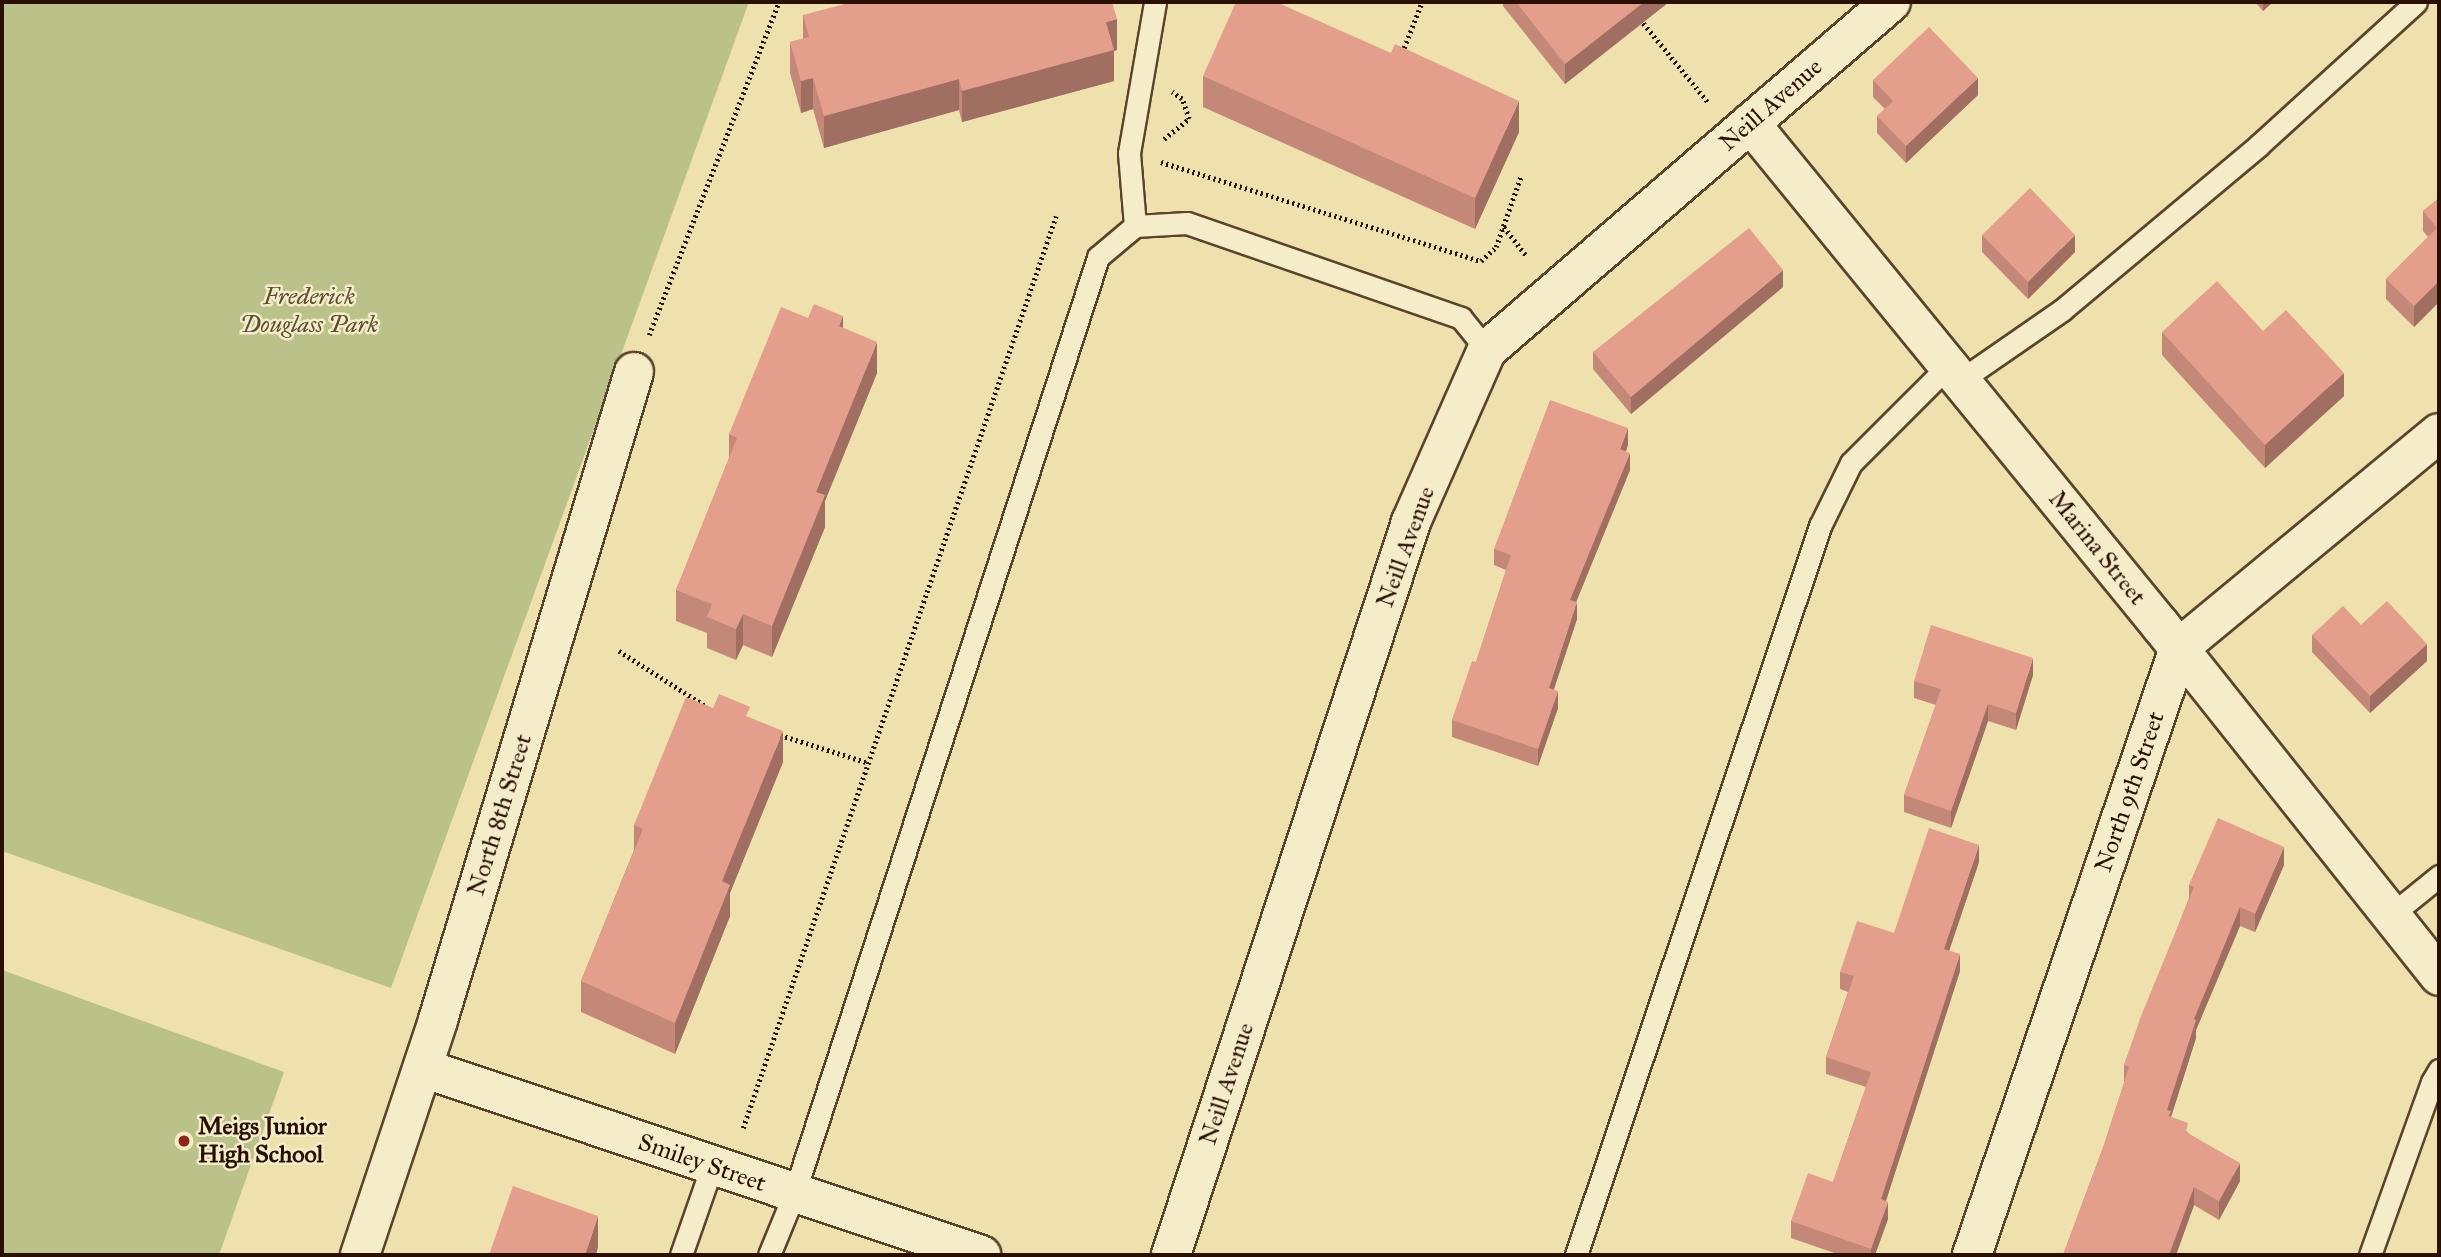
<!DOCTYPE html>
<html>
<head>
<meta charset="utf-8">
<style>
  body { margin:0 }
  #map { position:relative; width:2441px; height:1257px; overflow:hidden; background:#efe1ae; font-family:"IM FELL Great Primer",serif }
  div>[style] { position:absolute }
  .green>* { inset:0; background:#bac28a }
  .path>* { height:4.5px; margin-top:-2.25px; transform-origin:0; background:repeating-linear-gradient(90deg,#2a1000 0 2px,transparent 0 5.5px) }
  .roads { filter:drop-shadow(2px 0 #5b442c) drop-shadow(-2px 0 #5b442c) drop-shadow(0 2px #5b442c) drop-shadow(0 -2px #5b442c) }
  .service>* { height:21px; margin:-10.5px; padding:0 10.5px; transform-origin:10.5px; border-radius:10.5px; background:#f5ecca }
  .minor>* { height:38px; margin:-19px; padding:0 19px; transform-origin:19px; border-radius:19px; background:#f5ecca }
  .wall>* { inset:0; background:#c48878 }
  .shaded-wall>* { inset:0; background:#a06f62 }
  .building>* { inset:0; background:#e49e8c }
  .dots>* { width:19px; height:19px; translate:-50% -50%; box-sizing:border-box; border:4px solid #f5ecca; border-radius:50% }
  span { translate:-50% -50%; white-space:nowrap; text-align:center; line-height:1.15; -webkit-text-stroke:5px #f5ecca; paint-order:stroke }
  .street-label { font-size:24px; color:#2a1000 }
  .park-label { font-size:24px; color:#5c4e30; font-style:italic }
  .poi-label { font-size:24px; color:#2a1000; font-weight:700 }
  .left { translate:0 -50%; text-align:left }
  .frame { position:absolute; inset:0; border:4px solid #2a1000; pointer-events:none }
</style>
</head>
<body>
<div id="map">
  <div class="green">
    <i style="clip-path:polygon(2px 2px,749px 2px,391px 988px,2px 851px)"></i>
    <i style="clip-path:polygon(2px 970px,284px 1072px,219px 1255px,2px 1255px)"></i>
  </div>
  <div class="path">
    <i style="left:1640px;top:19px;width:107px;rotate:50.7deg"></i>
    <i style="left:1402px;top:53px;width:55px;rotate:-68.6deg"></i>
    <i style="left:1164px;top:139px;width:32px;rotate:-39deg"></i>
    <i style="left:1189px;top:119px;width:21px;rotate:-109deg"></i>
    <i style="left:1182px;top:99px;width:12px;rotate:-145deg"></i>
    <i style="left:1161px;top:162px;width:335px;rotate:17.2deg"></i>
    <i style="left:1481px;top:261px;width:21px;rotate:-43deg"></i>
    <i style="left:1496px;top:247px;width:75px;rotate:-70.6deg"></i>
    <i style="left:1504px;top:227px;width:36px;rotate:52deg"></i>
    <i style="left:649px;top:335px;width:357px;rotate:-68.7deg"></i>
    <i style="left:619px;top:651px;width:101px;rotate:32.4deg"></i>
    <i style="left:780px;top:735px;width:93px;rotate:17.5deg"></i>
    <i style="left:743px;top:1128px;width:964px;rotate:-71.06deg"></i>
  </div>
  <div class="roads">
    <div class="service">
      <i style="left:1135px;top:226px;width:73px;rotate:-94.7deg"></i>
      <i style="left:1129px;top:153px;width:153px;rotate:-80.2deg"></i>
      <i style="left:1961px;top:380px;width:123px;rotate:-34.7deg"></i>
      <i style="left:2062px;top:310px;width:257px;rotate:-39.9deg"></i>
      <i style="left:2259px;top:145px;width:212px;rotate:-42.3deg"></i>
      <i style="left:2391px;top:915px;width:62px;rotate:-39.1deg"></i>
      <i style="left:681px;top:1255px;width:94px;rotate:-70.8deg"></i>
      <i style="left:769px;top:1255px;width:66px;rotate:-67.7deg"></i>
      <i style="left:794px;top:1194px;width:985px;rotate:-72.02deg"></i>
      <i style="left:1098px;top:257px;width:48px;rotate:-40deg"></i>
      <i style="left:1135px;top:226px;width:52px;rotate:-3.3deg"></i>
      <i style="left:1187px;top:223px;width:290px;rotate:19.1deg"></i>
      <i style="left:1461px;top:318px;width:41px;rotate:50.9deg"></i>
      <i style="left:1576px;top:1255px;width:769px;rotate:-71.49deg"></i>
      <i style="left:1820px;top:526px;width:70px;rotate:-63.8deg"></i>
      <i style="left:1851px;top:463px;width:139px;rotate:-45deg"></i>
      <i style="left:2370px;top:1255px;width:184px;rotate:-70.3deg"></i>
      <i style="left:2432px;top:1082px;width:14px;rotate:-60deg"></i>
    </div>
    <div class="minor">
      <i style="left:1750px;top:123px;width:650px;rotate:50.75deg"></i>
      <i style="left:2161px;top:626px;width:447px;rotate:51.5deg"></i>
      <i style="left:423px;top:1068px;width:589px;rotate:18.53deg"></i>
      <i style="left:360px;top:1255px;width:248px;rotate:-71.6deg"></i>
      <i style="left:438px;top:1020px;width:677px;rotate:-73.17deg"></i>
      <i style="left:1171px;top:1255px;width:771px;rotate:-71.87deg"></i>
      <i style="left:1411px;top:522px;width:188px;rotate:-66.2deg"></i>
      <i style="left:1487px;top:350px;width:533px;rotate:-40.74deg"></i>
      <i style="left:1972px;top:1255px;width:641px;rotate:-71.17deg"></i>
      <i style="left:2179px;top:648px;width:337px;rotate:-39.6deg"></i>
    </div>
  </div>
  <div class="wall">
    <i style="clip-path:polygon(1503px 2px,1669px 2px,1565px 84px,1503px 6px)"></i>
    <i style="clip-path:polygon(2255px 2px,2273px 2px,2263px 11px)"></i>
    <i style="clip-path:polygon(803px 15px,1117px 50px,1114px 51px,1114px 81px,962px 122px,959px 110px,824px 148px,813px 109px,801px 113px,790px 73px,790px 42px,803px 39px)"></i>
    <i style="clip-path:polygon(1203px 76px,1519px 132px,1475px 229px,1203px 107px)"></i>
    <i style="clip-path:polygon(1873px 80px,1978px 95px,1906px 163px,1877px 133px,1877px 116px,1885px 109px,1873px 97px)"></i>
    <i style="clip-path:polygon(2439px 198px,2439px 302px,2414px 327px,2386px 299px,2386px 279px,2428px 237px,2423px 231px,2423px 211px)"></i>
    <i style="clip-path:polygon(1982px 235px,2075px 252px,2028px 299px,1982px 252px)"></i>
    <i style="clip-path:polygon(1783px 287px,1631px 414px,1593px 369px,1593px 352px)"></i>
    <i style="clip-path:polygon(808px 318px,843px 328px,877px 373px,825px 501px,825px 527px,772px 657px,743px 645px,736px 660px,707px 648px,707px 633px,676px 621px,676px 590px,729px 458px,729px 434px)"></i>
    <i style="clip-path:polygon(2263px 331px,2344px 396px,2265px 468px,2162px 355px,2162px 332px)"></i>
    <i style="clip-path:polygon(1628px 445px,1626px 452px,1630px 470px,1576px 602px,1577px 619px,1554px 689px,1558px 708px,1538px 766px,1452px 737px,1452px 720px,1476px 662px,1506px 570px,1494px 565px,1494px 549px)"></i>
    <i style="clip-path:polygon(2361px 625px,2427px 661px,2370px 713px,2312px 652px,2312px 635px)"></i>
    <i style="clip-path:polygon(2033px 675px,2016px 730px,1988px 721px,1951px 828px,1904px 812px,1904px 795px,1936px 705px,1914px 698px,1914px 681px)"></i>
    <i style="clip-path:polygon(713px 708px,750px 718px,783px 762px,730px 893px,730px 916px,675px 1054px,581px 1012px,581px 981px,634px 850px,634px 825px)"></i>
    <i style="clip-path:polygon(1979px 862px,1949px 951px,1960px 971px,1886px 1201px,1888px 1219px,1875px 1255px,1840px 1255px,1791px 1238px,1791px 1221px,1833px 1182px,1866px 1087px,1826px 1074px,1826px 1057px,1848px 992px,1840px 989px,1840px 972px,1894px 933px)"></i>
    <i style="clip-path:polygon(2284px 865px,2255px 932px,2240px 926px,2196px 1030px,2196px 1038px,2171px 1117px,2240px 1181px,2219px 1220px,2194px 1205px,2176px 1255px,2063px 1255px,2104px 1145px,2124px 1083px,2124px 1065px,2189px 898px,2189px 885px)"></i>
  </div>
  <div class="shaded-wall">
    <i style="clip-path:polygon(1644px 2px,1669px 2px,1565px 84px,1565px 64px)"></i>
    <i style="clip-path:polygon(2263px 2px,2273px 2px,2263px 11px)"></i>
    <i style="clip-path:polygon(1117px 19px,1117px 50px,1114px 51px,1114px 81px,962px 122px,962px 91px,1106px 22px)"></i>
    <i style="clip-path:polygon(813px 78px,813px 109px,801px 113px,801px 81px)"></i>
    <i style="clip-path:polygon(1978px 78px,1978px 95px,1906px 163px,1906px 146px)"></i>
    <i style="clip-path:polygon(959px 79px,959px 110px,824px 148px,824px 116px)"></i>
    <i style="clip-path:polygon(1519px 101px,1519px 132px,1475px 229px,1475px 198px)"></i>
    <i style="clip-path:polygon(2075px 235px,2075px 252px,2028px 299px,2028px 282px)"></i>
    <i style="clip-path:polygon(1783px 270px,1783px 287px,1631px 414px,1631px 397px)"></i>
    <i style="clip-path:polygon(2439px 281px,2439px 302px,2414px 327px,2414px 306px)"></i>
    <i style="clip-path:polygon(843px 316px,843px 347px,839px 326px)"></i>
    <i style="clip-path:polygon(877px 342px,877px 373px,825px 501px,825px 527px,772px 657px,772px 626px,816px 492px)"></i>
    <i style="clip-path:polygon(2344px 373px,2344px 396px,2265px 468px,2265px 445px)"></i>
    <i style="clip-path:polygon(1628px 428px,1628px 445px,1620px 466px,1620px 449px)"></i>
    <i style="clip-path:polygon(1630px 453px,1630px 470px,1570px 617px,1570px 600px)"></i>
    <i style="clip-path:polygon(1577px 602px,1577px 619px,1549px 704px,1549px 688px)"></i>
    <i style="clip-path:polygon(743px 614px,743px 645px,736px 660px,736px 629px)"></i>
    <i style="clip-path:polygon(2427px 644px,2427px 661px,2370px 713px,2370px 696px)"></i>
    <i style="clip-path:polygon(2033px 658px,2033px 675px,2016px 730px,2016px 713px)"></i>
    <i style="clip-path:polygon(1558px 691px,1558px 708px,1538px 766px,1538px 749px)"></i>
    <i style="clip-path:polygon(1988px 704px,1988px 721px,1951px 828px,1951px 811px)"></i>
    <i style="clip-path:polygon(783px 731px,783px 762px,730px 893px,730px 916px,675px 1054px,675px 1023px,722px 881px)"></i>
    <i style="clip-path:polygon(1979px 845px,1979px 862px,1944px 966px,1944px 949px)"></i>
    <i style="clip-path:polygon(2284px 847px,2284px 865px,2255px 932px,2255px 914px)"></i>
    <i style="clip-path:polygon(2240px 907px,2240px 926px,2196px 1030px,2196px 1038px,2171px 1117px,2171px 1129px,2167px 1110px,2194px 1019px)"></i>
    <i style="clip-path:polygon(1960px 954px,1960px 971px,1881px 1216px,1881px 1199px)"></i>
    <i style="clip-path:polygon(2240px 1163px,2240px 1181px,2219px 1220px,2219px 1201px)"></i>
    <i style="clip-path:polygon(2194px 1187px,2194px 1205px,2176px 1255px,2169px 1255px)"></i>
    <i style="clip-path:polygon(1888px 1202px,1888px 1219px,1875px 1255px,1871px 1255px,1871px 1249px)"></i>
    <i style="clip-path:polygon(598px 1216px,598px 1247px,596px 1255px,585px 1255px)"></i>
  </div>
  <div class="building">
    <i style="clip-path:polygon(852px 2px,1112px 2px,1117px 19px,1106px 22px,1114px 50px,962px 91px,959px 79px,824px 116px,813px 78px,801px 81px,790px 42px,809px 37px,803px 15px)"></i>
    <i style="clip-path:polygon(1236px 2px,1276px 2px,1391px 53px,1395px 44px,1519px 101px,1475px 198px,1203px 76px)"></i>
    <i style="clip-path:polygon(1516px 2px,1644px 2px,1565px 64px)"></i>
    <i style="clip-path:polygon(1929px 27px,1978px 78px,1906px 146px,1877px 116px,1893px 101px,1873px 80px)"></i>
    <i style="clip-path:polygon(2030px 188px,2075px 235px,2028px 282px,1982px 235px)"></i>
    <i style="clip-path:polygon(2439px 198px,2439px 281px,2414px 306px,2386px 279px,2437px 228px,2423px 211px)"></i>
    <i style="clip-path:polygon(1749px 228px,1783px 270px,1631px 397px,1593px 352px)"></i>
    <i style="clip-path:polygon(2217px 281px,2263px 331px,2286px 310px,2344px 373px,2265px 445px,2162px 332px)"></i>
    <i style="clip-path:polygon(814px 304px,843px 316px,839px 326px,877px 342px,816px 492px,825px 495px,772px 626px,743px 614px,736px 629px,707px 617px,712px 604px,676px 590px,737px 438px,729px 434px,781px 307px,808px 318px)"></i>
    <i style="clip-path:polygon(1550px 400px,1628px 428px,1620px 449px,1630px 453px,1570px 600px,1577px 602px,1549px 688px,1558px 691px,1538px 749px,1452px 720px,1472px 661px,1476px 662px,1511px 555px,1494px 549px)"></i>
    <i style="clip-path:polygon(2387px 601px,2427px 644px,2370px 696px,2312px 635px,2343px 606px,2361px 625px)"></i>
    <i style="clip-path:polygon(1931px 625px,2033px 658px,2016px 713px,1988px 704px,1951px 811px,1904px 795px,1941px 689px,1914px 681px)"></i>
    <i style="clip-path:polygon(719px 694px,750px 707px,746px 716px,783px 731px,722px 881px,730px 885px,675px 1023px,581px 981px,643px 829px,634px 825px,686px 697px,713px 708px)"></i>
    <i style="clip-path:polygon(2218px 818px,2284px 847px,2255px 914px,2240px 907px,2194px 1019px,2196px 1020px,2167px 1110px,2171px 1111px,2169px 1116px,2188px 1123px,2186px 1132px,2240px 1163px,2219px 1201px,2194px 1187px,2169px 1255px,2063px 1255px,2104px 1145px,2129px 1067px,2124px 1065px,2141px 1016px,2194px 887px,2189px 885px)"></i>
    <i style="clip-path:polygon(1929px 828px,1979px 845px,1944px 949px,1960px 954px,1881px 1199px,1888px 1202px,1871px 1249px,1791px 1221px,1808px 1173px,1833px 1182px,1871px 1072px,1826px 1057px,1854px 976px,1840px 972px,1857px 921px,1894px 933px)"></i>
    <i style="clip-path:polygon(513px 1186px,598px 1216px,585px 1255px,489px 1255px)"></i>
  </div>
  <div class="dots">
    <i style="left:184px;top:1141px;background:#8f2418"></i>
  </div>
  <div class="street-label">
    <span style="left:1771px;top:105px;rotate:-41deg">Neill Avenue</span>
    <span style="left:1406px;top:547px;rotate:-70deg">Neill Avenue</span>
    <span style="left:2097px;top:548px;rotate:51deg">Marina Street</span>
    <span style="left:2130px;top:792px;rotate:-71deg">North 9th Street</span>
    <span style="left:500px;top:815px;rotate:-73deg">North 8th Street</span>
    <span style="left:1227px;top:1084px;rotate:-72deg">Neill Avenue</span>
    <span style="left:702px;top:1163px;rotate:19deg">Smiley Street</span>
  </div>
  <div class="park-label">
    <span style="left:309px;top:311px">Frederick<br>Douglass Park</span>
  </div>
  <div class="poi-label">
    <span class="left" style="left:198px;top:1141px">Meigs Junior<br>High School</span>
  </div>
  <div class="frame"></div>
</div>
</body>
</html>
